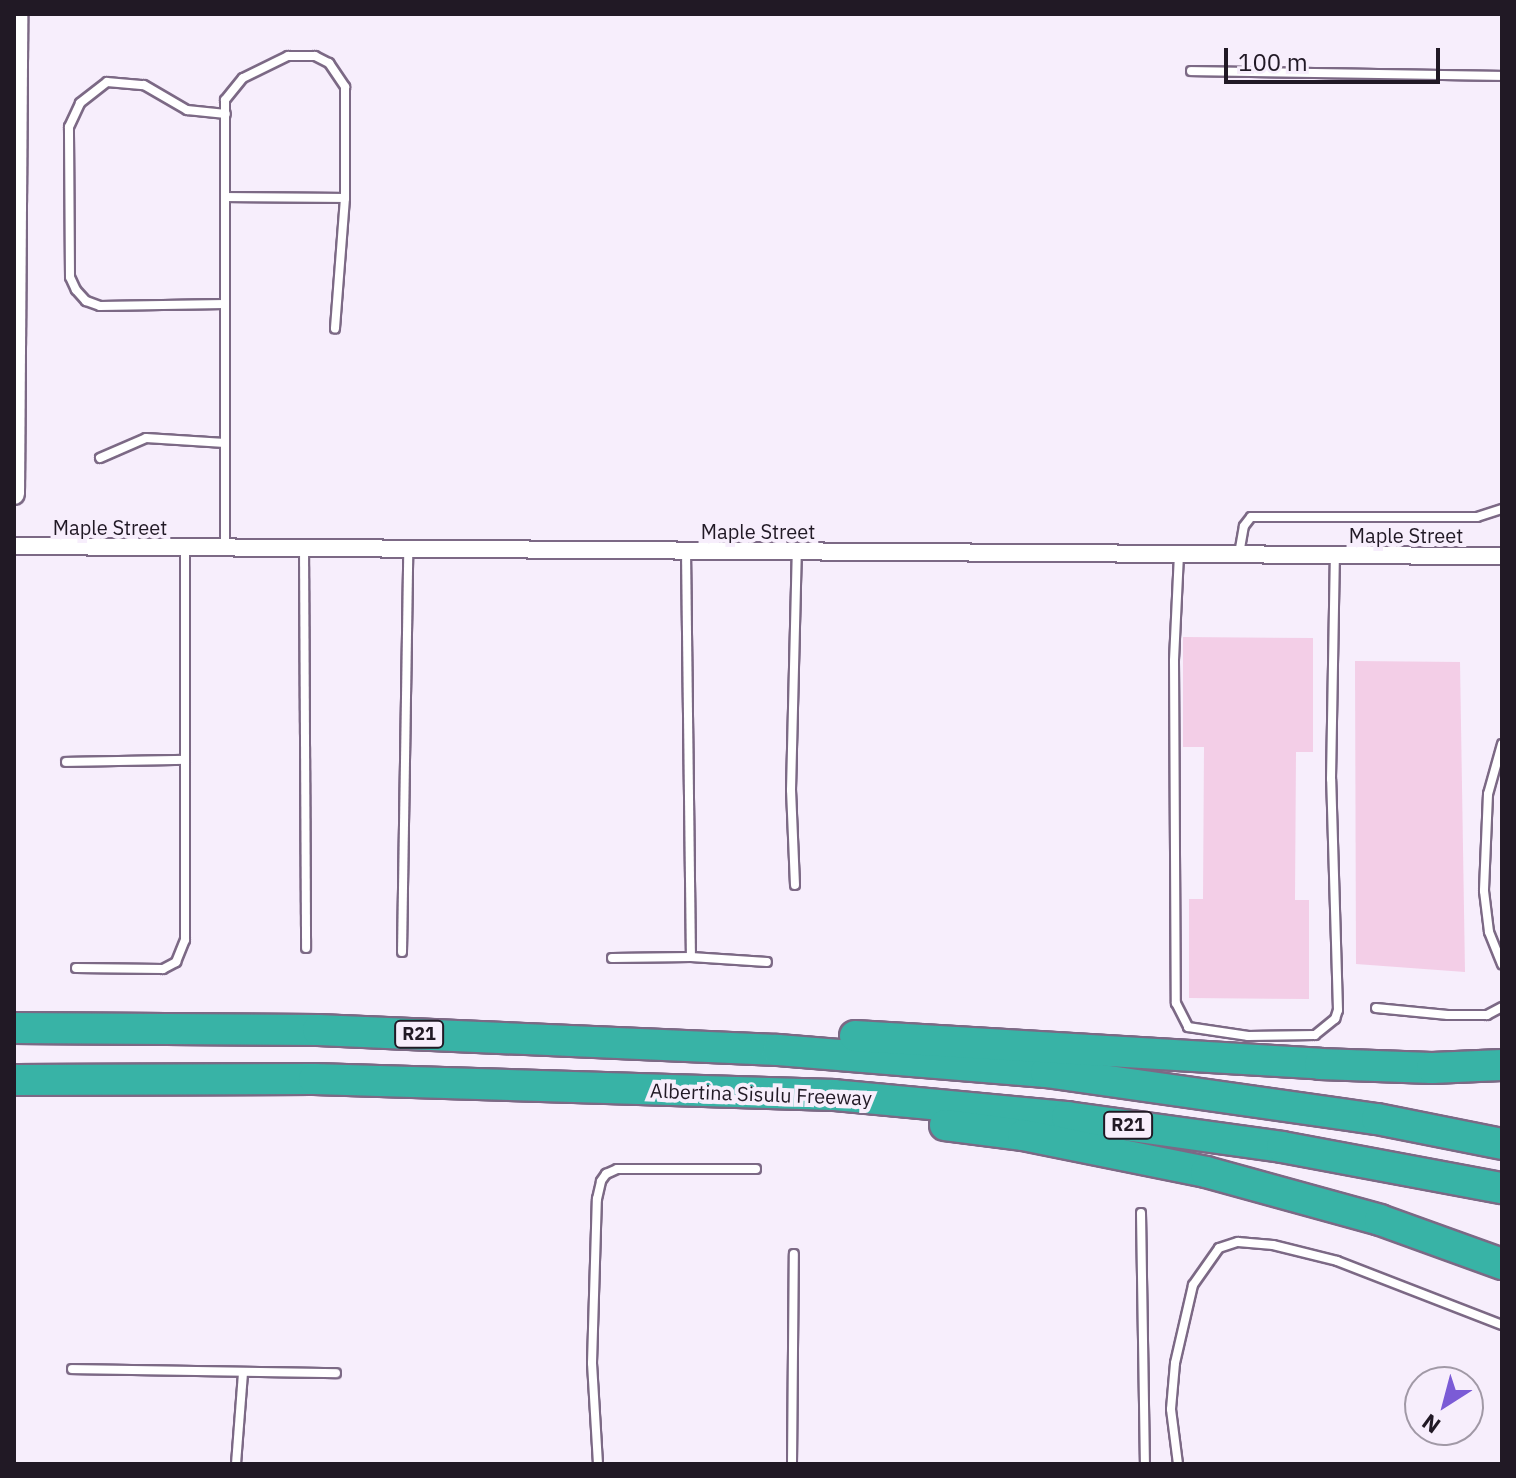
<!DOCTYPE html>
<html>
<head>
<meta charset="utf-8">
<style>
  body { margin:0 }
  #map { position:relative; width:1516px; height:1478px; overflow:hidden; background:#f7eefc; font-family:"IBM Plex Sans",sans-serif }
  div>[style] { position:absolute }
  .building>* { inset:0; background:#f3cee7 }
  .roads { filter:drop-shadow(2px 0 #7c6985) drop-shadow(-2px 0 #7c6985) drop-shadow(0 2px #7c6985) drop-shadow(0 -2px #7c6985) }
  .service>* { height:8px; margin:-4px; padding:0 4px; transform-origin:4px; border-radius:4px; background:#fff }
  .minor>* { height:16px; margin:-8px; padding:0 8px; transform-origin:8px; border-radius:8px; background:#fff }
  .tertiary>* { height:20px; margin:-10px; padding:0 10px; transform-origin:10px; border-radius:10px; background:#fff }
  .motorway>* { height:30px; margin:-15px; padding:0 15px; transform-origin:15px; border-radius:15px; background:#38b3a6 }
  span { translate:-50% -50%; white-space:nowrap; text-align:center; line-height:1.15; -webkit-text-stroke:8px #f7eefc; paint-order:stroke }
  .shield-label span { padding:2px 6px; background:#f7eefc; border:2px solid; border-radius:6px; -webkit-text-stroke-width:0 }
  .shield-label { font-size:18px; color:#211925; font-weight:700 }
  .street-label { font-size:20px; color:#211925 }
  .frame { position:absolute; inset:0; border:16px solid #211925; pointer-events:none }
  .north { position:absolute; left:1404px; top:1366px; width:80px; height:80px; box-sizing:border-box; background:#f7eefc; border:2px solid #a199a6; border-radius:50%; rotate:216deg; font-size:22px; font-weight:700; line-height:32px; text-align:center; color:#211925 }
  .north::after { content:''; display:block; margin:auto; width:28px; height:36px; background:#7b5bd6; clip-path:polygon(50% 0,100% 100%,50% 72%,0 100%) }
  .scale { position:absolute; left:1224px; top:48px; width:216px; height:36px; box-sizing:border-box; border:4px solid #211925; border-top:0; padding-left:10px; font-size:24px; line-height:28px; white-space:nowrap; color:#211925; -webkit-text-stroke:6px #f7eefc; paint-order:stroke }
</style>
</head>
<body>
<div id="map">
  <div class="building">
    <i style="clip-path:polygon(1183px 637px,1313px 638px,1313px 752px,1296px 752px,1295px 900px,1309px 900px,1309px 999px,1189px 998px,1189px 899px,1203px 899px,1204px 747px,1183px 747px)"></i>
    <i style="clip-path:polygon(1355px 661px,1460px 662px,1465px 972px,1356px 964px)"></i>
  </div>
  <div class="roads">
    <div class="service">
      <i style="left:1191px;top:71px;width:311px;rotate:0.9deg"></i>
      <i style="left:226px;top:197px;width:119px;rotate:0.5deg"></i>
      <i style="left:225px;top:304px;width:125px;rotate:179.1deg"></i>
      <i style="left:100px;top:306px;width:15px;rotate:-160deg"></i>
      <i style="left:86px;top:301px;width:15px;rotate:-132deg"></i>
      <i style="left:76px;top:290px;width:14px;rotate:-115deg"></i>
      <i style="left:70px;top:277px;width:150px;rotate:-90.4deg"></i>
      <i style="left:69px;top:127px;width:26px;rotate:-65deg"></i>
      <i style="left:80px;top:103px;width:34px;rotate:-38deg"></i>
      <i style="left:107px;top:82px;width:37px;rotate:5deg"></i>
      <i style="left:144px;top:85px;width:50px;rotate:30.2deg"></i>
      <i style="left:187px;top:110px;width:39px;rotate:6deg"></i>
      <i style="left:100px;top:458px;width:50px;rotate:-23.5deg"></i>
      <i style="left:146px;top:438px;width:79px;rotate:3.6deg"></i>
      <i style="left:225px;top:547px;width:447px;rotate:-90deg"></i>
      <i style="left:225px;top:100px;width:28px;rotate:-51deg"></i>
      <i style="left:243px;top:78px;width:50px;rotate:-26.1deg"></i>
      <i style="left:288px;top:56px;width:27px"></i>
      <i style="left:315px;top:56px;width:16px;rotate:27deg"></i>
      <i style="left:329px;top:63px;width:29px;rotate:56deg"></i>
      <i style="left:345px;top:87px;width:111px;rotate:90deg"></i>
      <i style="left:345px;top:198px;width:131px;rotate:94.4deg"></i>
      <i style="left:304px;top:548px;width:400px;rotate:89.7deg"></i>
      <i style="left:686px;top:551px;width:406px;rotate:89.3deg"></i>
      <i style="left:1179px;top:554px;width:107px;rotate:92.7deg"></i>
      <i style="left:1174px;top:661px;width:342px;rotate:89.7deg"></i>
      <i style="left:1176px;top:1003px;width:27px;rotate:63deg"></i>
      <i style="left:1188px;top:1027px;width:61px;rotate:8.5deg"></i>
      <i style="left:1248px;top:1036px;width:67px;rotate:-0.9deg"></i>
      <i style="left:1315px;top:1035px;width:26px;rotate:-39deg"></i>
      <i style="left:1335px;top:1019px;width:9px;rotate:-72deg"></i>
      <i style="left:1338px;top:1010px;width:231px;rotate:-91.7deg"></i>
      <i style="left:1331px;top:779px;width:224px;rotate:-89deg"></i>
      <i style="left:1239px;top:554px;width:28px;rotate:-80deg"></i>
      <i style="left:1244px;top:526px;width:11px;rotate:-52deg"></i>
      <i style="left:1251px;top:517px;width:226px"></i>
      <i style="left:1477px;top:517px;width:26px;rotate:-18deg"></i>
      <i style="left:1502px;top:744px;width:52px;rotate:105.6deg"></i>
      <i style="left:1488px;top:794px;width:97px;rotate:92.4deg"></i>
      <i style="left:1484px;top:891px;width:41px;rotate:83deg"></i>
      <i style="left:1489px;top:932px;width:35px;rotate:68deg"></i>
      <i style="left:66px;top:762px;width:119px;rotate:-1deg"></i>
      <i style="left:795px;top:885px;width:95px;rotate:-92.4deg"></i>
      <i style="left:791px;top:790px;width:239px;rotate:-88.6deg"></i>
      <i style="left:402px;top:952px;width:403px;rotate:-89.1deg"></i>
      <i style="left:612px;top:958px;width:79px;rotate:-0.7deg"></i>
      <i style="left:691px;top:957px;width:76px;rotate:3.8deg"></i>
      <i style="left:76px;top:968px;width:87px;rotate:0.7deg"></i>
      <i style="left:163px;top:969px;width:15px;rotate:-28deg"></i>
      <i style="left:176px;top:962px;width:24px;rotate:-68deg"></i>
      <i style="left:185px;top:940px;width:393px;rotate:-90deg"></i>
      <i style="left:1376px;top:1008px;width:72px;rotate:5.6deg"></i>
      <i style="left:1448px;top:1015px;width:39px"></i>
      <i style="left:1487px;top:1015px;width:17px;rotate:-28deg"></i>
      <i style="left:1141px;top:1213px;width:251px;rotate:89.1deg"></i>
      <i style="left:72px;top:1369px;width:264px;rotate:0.9deg"></i>
      <i style="left:236px;top:1464px;width:92px;rotate:-85.6deg"></i>
      <i style="left:598px;top:1464px;width:101px;rotate:-93.4deg"></i>
      <i style="left:592px;top:1363px;width:164px;rotate:-88.3deg"></i>
      <i style="left:597px;top:1199px;width:18px;rotate:-77deg"></i>
      <i style="left:601px;top:1181px;width:9px;rotate:-54deg"></i>
      <i style="left:606px;top:1174px;width:12px;rotate:-24deg"></i>
      <i style="left:617px;top:1169px;width:139px"></i>
      <i style="left:792px;top:1464px;width:210px;rotate:-89.5deg"></i>
      <i style="left:1178px;top:1464px;width:55px;rotate:-97.3deg"></i>
      <i style="left:1171px;top:1409px;width:46px;rotate:-85deg"></i>
      <i style="left:1175px;top:1363px;width:80px;rotate:-77deg"></i>
      <i style="left:1193px;top:1285px;width:45px;rotate:-54.9deg"></i>
      <i style="left:1219px;top:1248px;width:20px;rotate:-18deg"></i>
      <i style="left:1238px;top:1242px;width:35px;rotate:5deg"></i>
      <i style="left:1273px;top:1245px;width:66px;rotate:14deg"></i>
      <i style="left:1337px;top:1261px;width:177px;rotate:21.2deg"></i>
    </div>
    <div class="minor">
      <i style="left:14px;top:546px;width:1488px;rotate:0.39deg"></i>
    </div>
    <div class="tertiary">
      <i style="left:14px;top:494px;width:480px;rotate:-89.6deg"></i>
    </div>
    <div class="motorway">
      <i style="left:14px;top:1028px;width:304px;rotate:0.4deg"></i>
      <i style="left:318px;top:1030px;width:460px;rotate:2.5deg"></i>
      <i style="left:778px;top:1050px;width:269px;rotate:4.7deg"></i>
      <i style="left:1046px;top:1072px;width:334px;rotate:8.1deg"></i>
      <i style="left:1377px;top:1119px;width:127px;rotate:11.3deg"></i>
      <i style="left:855px;top:1036px;width:466px;rotate:3.4deg"></i>
      <i style="left:1320px;top:1064px;width:112px;rotate:2deg"></i>
      <i style="left:1432px;top:1068px;width:70px;rotate:-2.5deg"></i>
      <i style="left:14px;top:1080px;width:300px;rotate:-0.2deg"></i>
      <i style="left:314px;top:1079px;width:520px;rotate:1.76deg"></i>
      <i style="left:834px;top:1095px;width:234px;rotate:5.4deg"></i>
      <i style="left:1067px;top:1117px;width:217px;rotate:7.9deg"></i>
      <i style="left:1282px;top:1147px;width:224px;rotate:10.6deg"></i>
      <i style="left:945px;top:1125px;width:79px;rotate:7.3deg"></i>
      <i style="left:1023px;top:1135px;width:187px;rotate:11.4deg"></i>
      <i style="left:1206px;top:1172px;width:180px;rotate:15.4deg"></i>
      <i style="left:1380px;top:1220px;width:130px;rotate:19.8deg"></i>
    </div>
  </div>
  <div class="shield-label">
    <span style="left:419px;top:1034px">R21</span>
    <span style="left:1128px;top:1125px">R21</span>
  </div>
  <div class="street-label">
    <span style="left:110px;top:527px">Maple Street</span>
    <span style="left:758px;top:531px">Maple Street</span>
    <span style="left:1406px;top:535px">Maple Street</span>
    <span style="left:761px;top:1094px;rotate:2deg">Albertina Sisulu Freeway</span>
  </div>
  <div class="frame"></div>
  <div class="north">N</div>
  <div class="scale">100 m</div>
</div>
</body>
</html>
